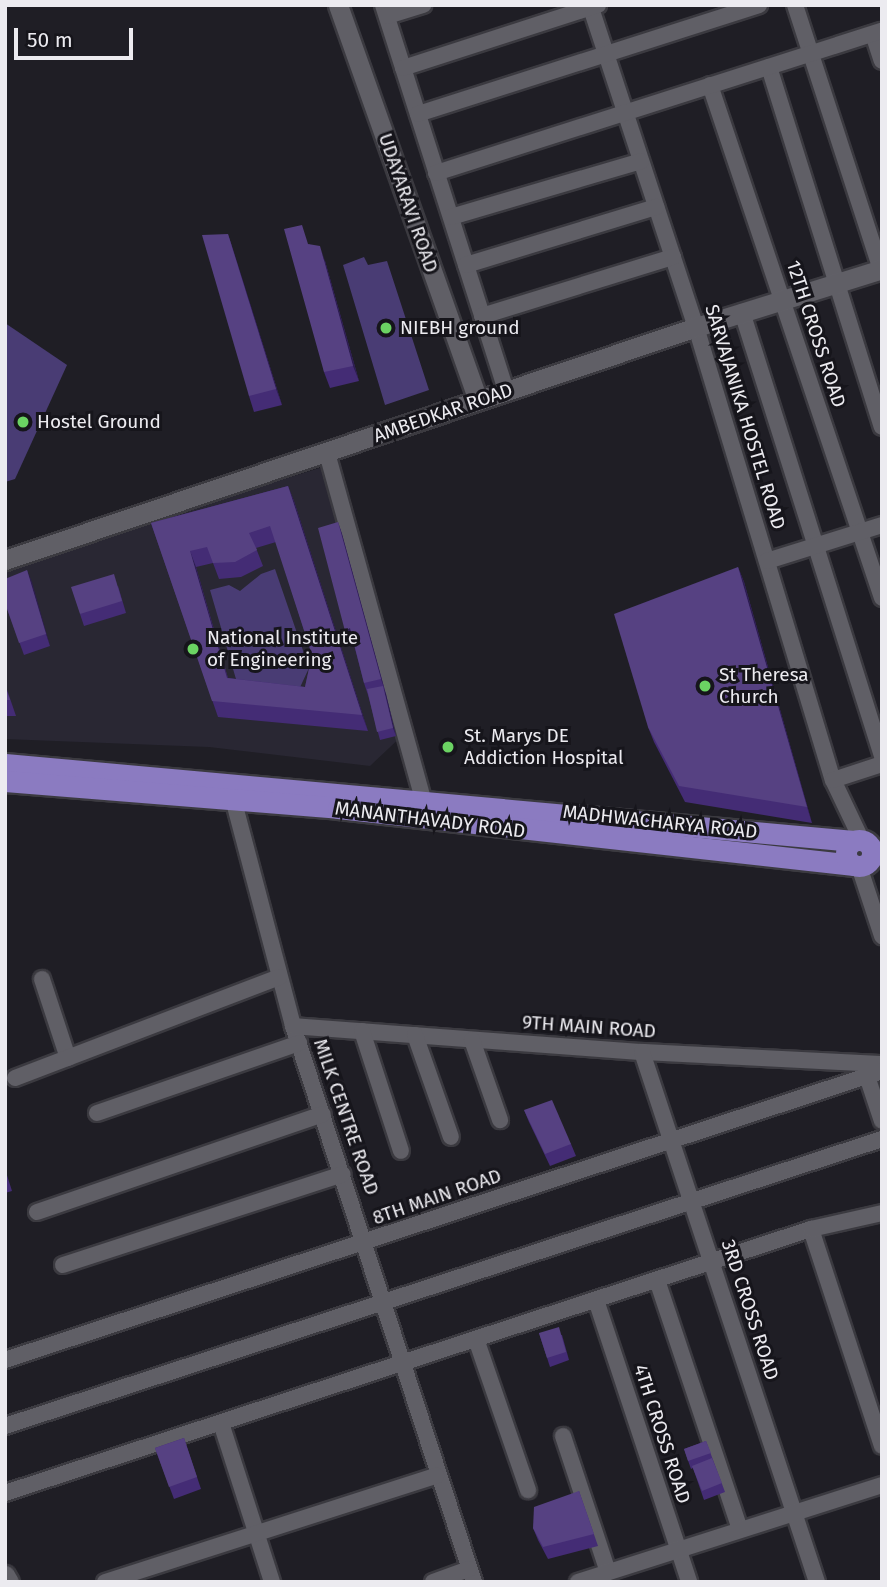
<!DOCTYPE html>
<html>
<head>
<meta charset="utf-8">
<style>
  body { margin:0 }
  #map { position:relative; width:887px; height:1587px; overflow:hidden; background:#1f1e25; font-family:"Fira Sans",sans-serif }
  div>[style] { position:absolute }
  .built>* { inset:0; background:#292733 }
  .green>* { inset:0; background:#493c74 }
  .roads { filter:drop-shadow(2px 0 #3b3a40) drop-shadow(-2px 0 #3b3a40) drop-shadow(0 2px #3b3a40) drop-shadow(0 -2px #3b3a40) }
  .minor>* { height:16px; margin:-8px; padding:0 8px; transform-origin:8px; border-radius:8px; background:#605f66 }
  .tertiary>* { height:19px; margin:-9.5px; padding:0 9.5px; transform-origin:9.5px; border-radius:9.5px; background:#605f66 }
  .primary>* { height:21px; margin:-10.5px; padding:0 10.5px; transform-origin:10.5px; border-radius:10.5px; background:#8b7bc1 }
  .primary>.ring { margin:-10.5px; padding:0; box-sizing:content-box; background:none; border:21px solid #8b7bc1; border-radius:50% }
  .wall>* { inset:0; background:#442c75 }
  .shaded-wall>* { inset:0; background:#2d1e50 }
  .building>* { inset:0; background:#564182 }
  .dots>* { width:19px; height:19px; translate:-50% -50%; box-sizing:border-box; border:4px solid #16151b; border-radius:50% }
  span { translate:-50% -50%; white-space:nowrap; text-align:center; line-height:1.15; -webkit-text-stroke:6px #16151b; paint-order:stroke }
  .street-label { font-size:19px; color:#ecebf0 }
  .poi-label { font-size:19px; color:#ecebf0 }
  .left { translate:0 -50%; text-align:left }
  .frame { position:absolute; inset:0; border:7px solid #ecebf0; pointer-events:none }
  .scale { position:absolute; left:14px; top:28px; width:119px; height:32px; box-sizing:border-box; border:4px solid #ecebf0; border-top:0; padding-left:9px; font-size:21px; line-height:24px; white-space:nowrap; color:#ecebf0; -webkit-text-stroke:5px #16151b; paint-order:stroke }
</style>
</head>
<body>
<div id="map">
  <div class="built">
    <i style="clip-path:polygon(326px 466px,406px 732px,370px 766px,209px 747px,5px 739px,5px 565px)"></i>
  </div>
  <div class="green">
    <i style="clip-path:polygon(364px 257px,368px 265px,387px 261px,429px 390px,385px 405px,343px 265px)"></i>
    <i style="clip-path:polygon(5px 323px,67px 365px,15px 479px,5px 482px)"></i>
    <i style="clip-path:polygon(275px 569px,309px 668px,296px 696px,238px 686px,210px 590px,229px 585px,240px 591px,261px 574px)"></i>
  </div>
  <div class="roads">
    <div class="minor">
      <i style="left:383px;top:5px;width:405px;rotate:72.3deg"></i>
      <i style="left:590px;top:5px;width:339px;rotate:71.8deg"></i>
      <i style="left:696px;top:327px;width:473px;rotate:73.2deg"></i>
      <i style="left:833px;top:780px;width:68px;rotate:64.6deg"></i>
      <i style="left:795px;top:5px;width:281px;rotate:72deg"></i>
      <i style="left:387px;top:16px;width:38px;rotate:-17deg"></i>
      <i style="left:873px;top:34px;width:28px;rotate:72deg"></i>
      <i style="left:769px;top:67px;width:377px;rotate:72.6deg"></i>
      <i style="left:403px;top:68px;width:205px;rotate:-17.9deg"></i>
      <i style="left:710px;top:85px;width:541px;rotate:71.46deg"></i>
      <i style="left:418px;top:114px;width:358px;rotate:-17.7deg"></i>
      <i style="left:436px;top:173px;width:468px;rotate:-17.7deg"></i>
      <i style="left:451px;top:217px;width:198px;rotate:-16.4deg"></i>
      <i style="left:466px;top:265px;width:199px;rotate:-17deg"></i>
      <i style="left:742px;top:312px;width:467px;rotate:72.5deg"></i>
      <i style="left:482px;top:316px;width:200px;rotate:-17.2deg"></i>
      <i style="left:327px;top:453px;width:371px;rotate:74.5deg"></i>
      <i style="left:767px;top:561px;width:121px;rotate:-17.4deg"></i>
      <i style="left:833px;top:780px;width:52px;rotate:-18.1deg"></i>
      <i style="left:231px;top:791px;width:243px;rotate:75.2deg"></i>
      <i style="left:293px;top:1026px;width:585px;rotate:71.97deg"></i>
      <i style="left:859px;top:866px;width:74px;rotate:71.8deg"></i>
      <i style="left:42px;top:979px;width:83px;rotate:71.8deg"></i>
      <i style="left:293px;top:1026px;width:350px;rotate:4.3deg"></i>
      <i style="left:642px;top:1052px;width:240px;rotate:2.9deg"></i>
      <i style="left:362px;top:1031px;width:126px;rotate:72deg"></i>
      <i style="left:415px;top:1035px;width:108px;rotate:70.6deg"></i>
      <i style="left:472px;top:1040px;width:85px;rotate:70.7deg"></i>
      <i style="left:642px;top:1052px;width:558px;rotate:71.73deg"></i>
      <i style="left:867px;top:1076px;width:47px;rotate:71.6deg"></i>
      <i style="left:15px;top:1078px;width:283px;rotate:-20.9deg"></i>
      <i style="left:97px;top:1113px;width:214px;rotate:-19.1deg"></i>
      <i style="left:37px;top:1212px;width:302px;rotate:-18.9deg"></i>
      <i style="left:811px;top:1229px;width:228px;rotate:71.9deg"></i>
      <i style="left:63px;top:1265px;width:294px;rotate:-18deg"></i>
      <i style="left:657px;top:1280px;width:263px;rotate:71.6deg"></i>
      <i style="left:596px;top:1300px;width:297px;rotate:71.7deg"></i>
      <i style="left:476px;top:1339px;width:160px;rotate:71deg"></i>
      <i style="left:5px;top:1360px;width:923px;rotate:-18.24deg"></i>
      <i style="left:221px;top:1423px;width:167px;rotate:72.2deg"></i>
      <i style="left:5px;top:1426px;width:923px;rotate:-18.12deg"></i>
      <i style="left:563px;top:1436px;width:143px;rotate:71.7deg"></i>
      <i style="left:5px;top:1493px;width:848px;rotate:-18.14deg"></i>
      <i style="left:811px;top:1229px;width:73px;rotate:-12.7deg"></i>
      <i style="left:105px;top:1582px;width:348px;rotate:-17.8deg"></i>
      <i style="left:433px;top:1582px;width:38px;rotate:-20deg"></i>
      <i style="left:578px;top:1582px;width:319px;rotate:-17.7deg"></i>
    </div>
    <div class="tertiary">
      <i style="left:338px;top:5px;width:419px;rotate:70.5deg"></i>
      <i style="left:5px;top:560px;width:729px;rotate:-18.63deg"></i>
      <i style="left:696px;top:327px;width:195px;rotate:-17.3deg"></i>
      <i style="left:5px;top:1575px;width:8px;rotate:60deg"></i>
    </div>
    <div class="primary">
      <i style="left:5px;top:764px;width:852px;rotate:5.18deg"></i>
      <i style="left:5px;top:781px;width:334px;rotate:4.6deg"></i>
      <i style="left:338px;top:808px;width:519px;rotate:6.3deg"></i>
      <i class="ring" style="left:846px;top:840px;width:5px;height:5px"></i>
    </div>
  </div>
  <div class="wall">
    <i style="clip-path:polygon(228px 234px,282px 405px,254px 412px,249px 396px)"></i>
    <i style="clip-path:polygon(309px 244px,325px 261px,359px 381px,330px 388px,324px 372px)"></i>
    <i style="clip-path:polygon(evenodd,288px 486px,294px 501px,368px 731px,218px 717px,151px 523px,288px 486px,276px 542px,312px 655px,305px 687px,228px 678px,196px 567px,213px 563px,219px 579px,241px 577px,263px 566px,256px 548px,276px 542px)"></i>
    <i style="clip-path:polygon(338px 522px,342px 534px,386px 694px,396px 736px,380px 740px,368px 695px,364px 683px,353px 641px,350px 643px,345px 631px)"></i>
    <i style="clip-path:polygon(738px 567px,744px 582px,812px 823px,685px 802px,654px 742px,648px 727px)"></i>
    <i style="clip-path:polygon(27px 570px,50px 646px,24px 655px,5px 603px)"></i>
    <i style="clip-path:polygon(118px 586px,126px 613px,84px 626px,80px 614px)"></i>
    <i style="clip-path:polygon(5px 684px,16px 716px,5px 716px)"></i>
    <i style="clip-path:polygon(524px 1110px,571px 1144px,576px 1156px,550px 1166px,529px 1122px)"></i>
    <i style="clip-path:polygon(5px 1169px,12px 1191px,5px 1193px)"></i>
    <i style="clip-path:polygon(539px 1333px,562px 1335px,569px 1360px,550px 1367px)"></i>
    <i style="clip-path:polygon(184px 1438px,201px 1489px,174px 1499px,155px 1448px)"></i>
    <i style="clip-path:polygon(706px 1441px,725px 1492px,704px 1500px,693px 1468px,691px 1469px,684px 1449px)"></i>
    <i style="clip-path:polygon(579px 1491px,598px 1546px,548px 1559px,538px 1540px,533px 1528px)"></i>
  </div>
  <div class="shaded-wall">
    <i style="clip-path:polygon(228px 234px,233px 249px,282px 405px,276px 389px)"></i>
    <i style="clip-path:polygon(320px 246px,325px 261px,359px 381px,353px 366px)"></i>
    <i style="clip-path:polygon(288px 486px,294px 501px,368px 731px,362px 715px)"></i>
    <i style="clip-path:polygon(338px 522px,342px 534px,385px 691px,381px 679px)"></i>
    <i style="clip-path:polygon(190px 551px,196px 567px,232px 694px,227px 678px)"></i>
    <i style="clip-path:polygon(738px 567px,744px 582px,812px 823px,807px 807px)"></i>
    <i style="clip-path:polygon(27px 570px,32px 582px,50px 646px,46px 634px)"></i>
    <i style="clip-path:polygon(350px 628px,354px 640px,350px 643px,345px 631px)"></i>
    <i style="clip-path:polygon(383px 686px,386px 694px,396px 736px,393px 728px)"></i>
  </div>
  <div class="building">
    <i style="clip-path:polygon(302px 225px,308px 244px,320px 246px,353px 366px,324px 372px,284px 229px)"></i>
    <i style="clip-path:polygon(228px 234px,276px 389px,249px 396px,202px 235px)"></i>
    <i style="clip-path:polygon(evenodd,288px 486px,362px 715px,212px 701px,151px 523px,288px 486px,270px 526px,312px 655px,305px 687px,227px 678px,190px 551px,207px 547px,213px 563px,235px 562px,257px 550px,249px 533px,270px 526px)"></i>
    <i style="clip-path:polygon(338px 522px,381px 679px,364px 683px,350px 628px,345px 631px,318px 528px)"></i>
    <i style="clip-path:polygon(738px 567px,807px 807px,679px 786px,648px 727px,614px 614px)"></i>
    <i style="clip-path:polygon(27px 570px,46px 634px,19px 643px,5px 603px,5px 579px)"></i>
    <i style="clip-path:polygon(114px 574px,122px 601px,80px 614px,71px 587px)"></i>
    <i style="clip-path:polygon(5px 686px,10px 700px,5px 700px)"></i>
    <i style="clip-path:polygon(383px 686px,393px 728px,377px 732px,367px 689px)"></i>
    <i style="clip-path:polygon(552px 1100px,571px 1144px,545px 1154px,524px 1110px)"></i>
    <i style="clip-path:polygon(559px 1327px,566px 1352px,547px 1358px,539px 1333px)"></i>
    <i style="clip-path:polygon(184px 1438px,197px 1477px,169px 1487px,155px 1448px)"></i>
    <i style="clip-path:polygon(706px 1441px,711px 1453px,688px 1461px,684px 1449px)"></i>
    <i style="clip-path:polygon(712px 1458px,722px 1483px,702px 1491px,692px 1466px)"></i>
    <i style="clip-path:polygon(579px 1491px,594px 1534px,543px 1547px,533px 1528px,534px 1507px)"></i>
  </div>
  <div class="dots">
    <i style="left:386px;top:328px;background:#6bd363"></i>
    <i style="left:23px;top:422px;background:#6bd363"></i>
    <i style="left:193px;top:649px;background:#6bd363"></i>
    <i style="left:705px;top:686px;background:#6bd363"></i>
    <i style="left:448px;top:747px;background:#6bd363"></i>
  </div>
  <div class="street-label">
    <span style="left:408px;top:203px;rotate:71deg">UDAYARAVI ROAD</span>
    <span style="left:816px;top:334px;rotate:72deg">12TH CROSS ROAD</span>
    <span style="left:443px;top:413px;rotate:-19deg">AMBEDKAR ROAD</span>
    <span style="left:745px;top:417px;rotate:73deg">SARVAJANIKA HOSTEL ROAD</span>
    <span style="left:430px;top:820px;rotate:7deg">MANANTHAVADY ROAD</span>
    <span style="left:660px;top:822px;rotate:6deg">MADHWACHARYA ROAD</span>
    <span style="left:589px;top:1027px;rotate:4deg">9TH MAIN ROAD</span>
    <span style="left:346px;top:1117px;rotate:71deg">MILK CENTRE ROAD</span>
    <span style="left:437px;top:1197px;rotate:-19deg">8TH MAIN ROAD</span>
    <span style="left:750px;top:1310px;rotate:72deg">3RD CROSS ROAD</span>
    <span style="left:662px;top:1434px;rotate:72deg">4TH CROSS ROAD</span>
  </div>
  <div class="poi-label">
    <span class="left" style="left:400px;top:328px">NIEBH ground</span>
    <span class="left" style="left:37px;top:422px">Hostel Ground</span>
    <span class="left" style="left:207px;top:649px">National Institute<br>of Engineering</span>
    <span class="left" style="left:719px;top:686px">St Theresa<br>Church</span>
    <span class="left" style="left:464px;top:747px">St. Marys DE<br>Addiction Hospital</span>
  </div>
  <div class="frame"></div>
  <div class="scale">50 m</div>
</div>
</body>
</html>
